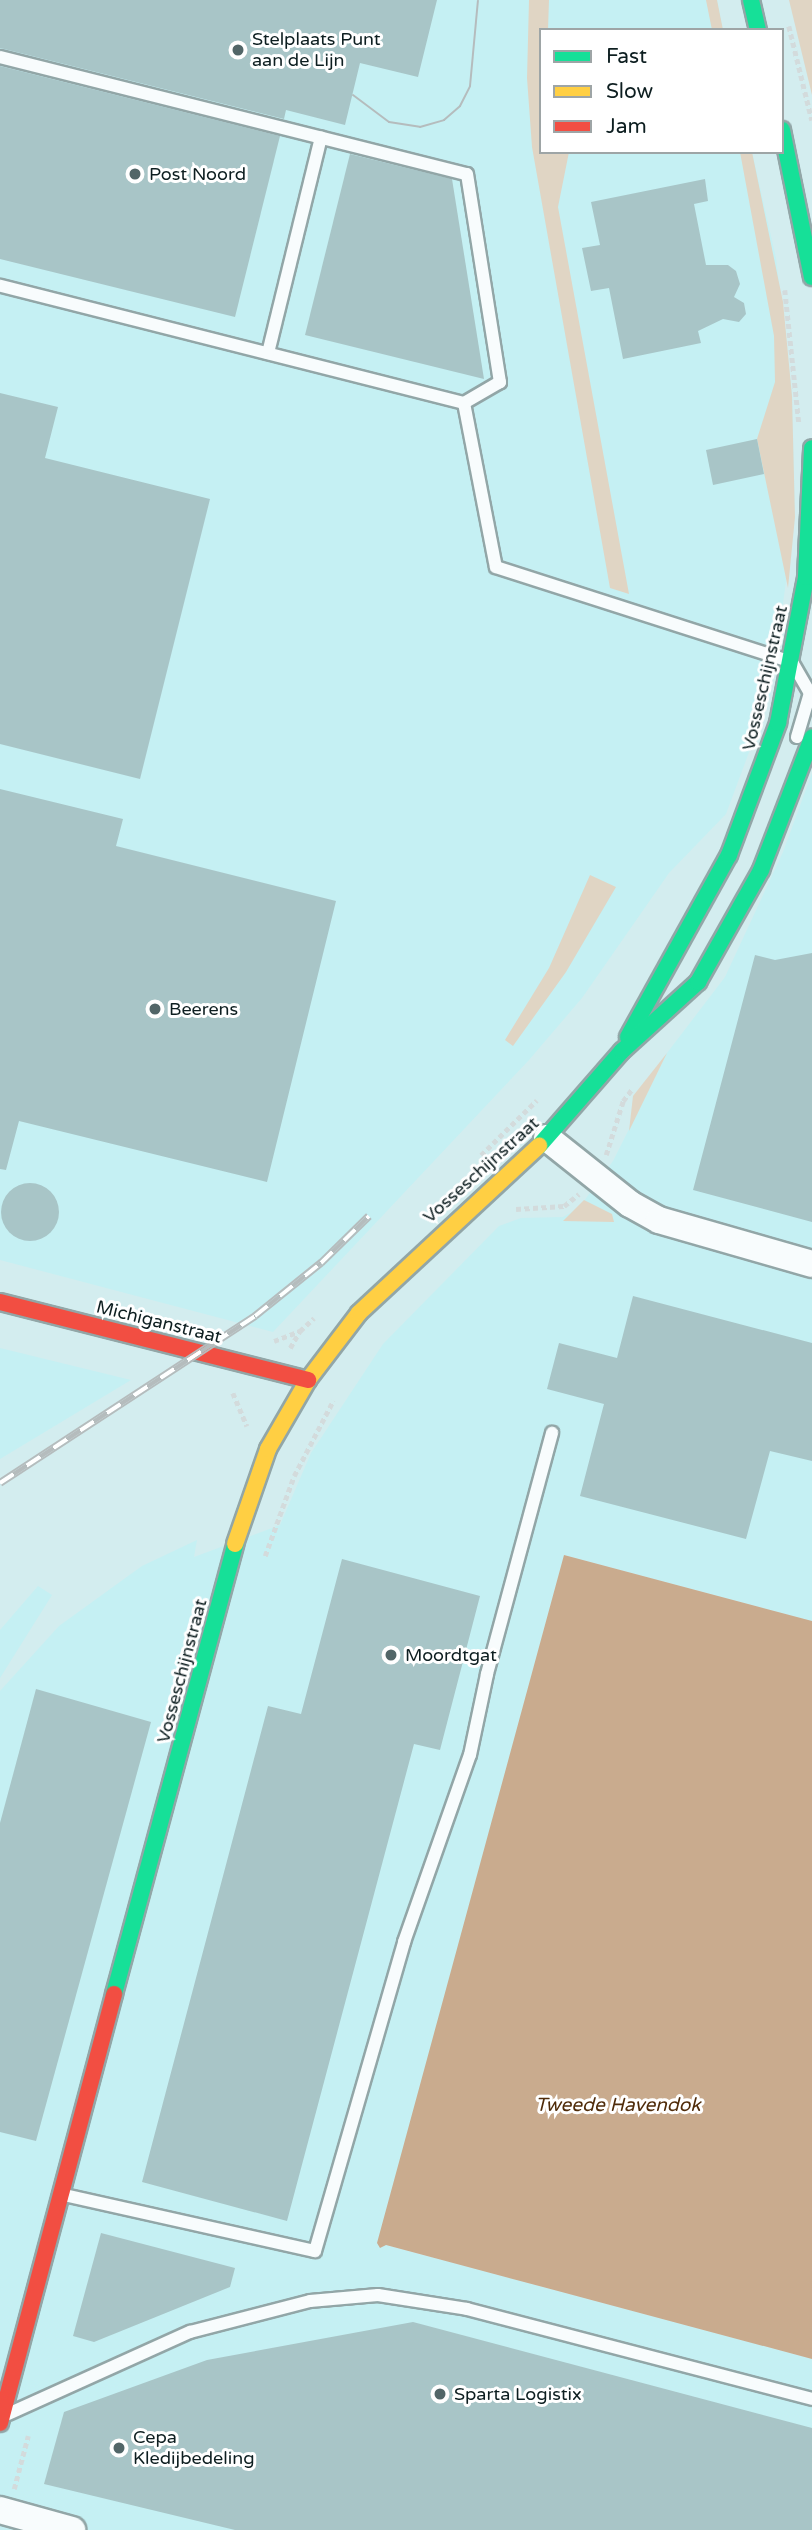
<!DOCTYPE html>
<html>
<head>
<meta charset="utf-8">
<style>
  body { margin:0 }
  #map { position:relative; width:812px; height:2530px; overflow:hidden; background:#d3edef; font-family:"Varela Round",sans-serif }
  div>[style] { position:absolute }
  .built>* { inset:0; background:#c5f0f3 }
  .green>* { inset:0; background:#e0d5c4 }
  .water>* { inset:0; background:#c9ab8e }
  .building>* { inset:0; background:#a8c5c7 }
  .round { border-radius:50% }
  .path>* { height:4.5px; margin-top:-2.25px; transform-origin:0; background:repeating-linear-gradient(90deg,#d3dbdc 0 5px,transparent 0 8.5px) }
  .roads { filter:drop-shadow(2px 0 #92a6a7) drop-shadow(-2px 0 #92a6a7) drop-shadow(0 2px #92a6a7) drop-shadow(0 -2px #92a6a7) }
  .lane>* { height:12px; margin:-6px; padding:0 6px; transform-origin:6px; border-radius:6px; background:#f8fcfd }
  .street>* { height:26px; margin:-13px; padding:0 13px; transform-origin:13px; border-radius:13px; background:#f8fcfd }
  .fast>* { height:16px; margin:-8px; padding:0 8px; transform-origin:8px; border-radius:8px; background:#16e098 }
  .slow>* { height:16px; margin:-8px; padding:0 8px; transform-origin:8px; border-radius:8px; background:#ffcf43 }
  .jam>* { height:16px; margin:-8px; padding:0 8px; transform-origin:8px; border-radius:8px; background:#f24e42 }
  .tram>* { height:2px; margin:-1px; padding:0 1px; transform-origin:1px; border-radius:1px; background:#b5bcbd }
  .rail>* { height:8px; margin-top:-4px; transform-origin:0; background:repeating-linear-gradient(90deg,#fff 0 16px,#b5bcbd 0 32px); box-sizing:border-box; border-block:2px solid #b5bcbd }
  .dots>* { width:19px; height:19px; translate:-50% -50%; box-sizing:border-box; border:4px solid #fff; border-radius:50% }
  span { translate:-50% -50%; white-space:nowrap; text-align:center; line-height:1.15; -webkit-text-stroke:6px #fff; paint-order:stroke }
  .poi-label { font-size:18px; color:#0d1e20 }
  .left { translate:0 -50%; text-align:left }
  .street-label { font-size:18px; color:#0d1e20 }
  .water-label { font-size:19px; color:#4f2b09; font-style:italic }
  .legend { position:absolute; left:539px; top:28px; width:245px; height:126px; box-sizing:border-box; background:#fff; border:2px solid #9ea5a6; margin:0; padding:9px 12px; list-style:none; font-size:21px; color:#0d1e20 }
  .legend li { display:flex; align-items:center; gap:14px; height:35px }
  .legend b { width:35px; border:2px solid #9ea5a6 }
</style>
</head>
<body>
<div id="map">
  <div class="built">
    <i style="clip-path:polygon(0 0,717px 0,723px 30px,541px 30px,541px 152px,752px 152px,776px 258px,792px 396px,795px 517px,770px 696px,726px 814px,669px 873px,582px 998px,529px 1060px,273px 1332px,0 1260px)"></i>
    <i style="clip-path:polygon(812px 773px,812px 1621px,564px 1555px,378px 2243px,380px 2248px,385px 2245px,812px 2359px,812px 2530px,0 2530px,0 1691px,59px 1626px,142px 1566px,197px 1540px,194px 1557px,280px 1525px,311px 1453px,383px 1344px,499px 1226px,521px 1218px,563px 1217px,579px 1208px,613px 1161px,667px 1053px,725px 977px,783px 852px)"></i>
    <i style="clip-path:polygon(0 1348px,131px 1380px,0 1459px)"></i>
    <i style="clip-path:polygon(38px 1586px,52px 1595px,0 1678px,0 1630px)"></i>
  </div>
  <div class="green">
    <i style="clip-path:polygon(529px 0,549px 0,548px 30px,541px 30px,541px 152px,569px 152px,558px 207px,629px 594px,610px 588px,532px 147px,527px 78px)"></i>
    <i style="clip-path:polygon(706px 0,717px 0,723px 30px,712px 30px)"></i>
    <i style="clip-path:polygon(789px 0,812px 0,812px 95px)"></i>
    <i style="clip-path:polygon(740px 152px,752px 152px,783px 302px,792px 396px,795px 517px,788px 588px,757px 439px,775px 382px,774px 336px)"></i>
    <i style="clip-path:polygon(590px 875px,616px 887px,566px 972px,513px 1046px,505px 1040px,549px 968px)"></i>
    <i style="clip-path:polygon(667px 1053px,629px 1131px,633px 1096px)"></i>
    <i style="clip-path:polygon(584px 1200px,612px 1214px,614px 1222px,563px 1221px)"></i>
  </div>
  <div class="water">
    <i style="clip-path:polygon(564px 1555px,812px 1621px,812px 2359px,386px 2245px,380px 2248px,377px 2243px)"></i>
  </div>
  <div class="building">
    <i style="clip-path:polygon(0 0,437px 0,418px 77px,360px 63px,345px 125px,286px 110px,284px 119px,0 48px)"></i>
    <i style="clip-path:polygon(0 66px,280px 136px,235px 317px,0 259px)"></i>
    <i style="clip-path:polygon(350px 154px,452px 179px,484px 379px,305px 335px)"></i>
    <i style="clip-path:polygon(705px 179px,708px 201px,694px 204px,706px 265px,728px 265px,736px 271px,740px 284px,734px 297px,744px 303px,746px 314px,739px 322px,723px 319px,698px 331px,701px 343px,623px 359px,609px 288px,591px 291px,582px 248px,600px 245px,591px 202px)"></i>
    <i style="clip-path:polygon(0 393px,58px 407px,45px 458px,210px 499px,140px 779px,0 744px)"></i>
    <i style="clip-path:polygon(757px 439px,764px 474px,713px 485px,706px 450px)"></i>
    <i style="clip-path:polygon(0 789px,123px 819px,116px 846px,336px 901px,267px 1182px,19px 1121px,6px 1170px,0 1169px)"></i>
    <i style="clip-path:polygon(812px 953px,812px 1222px,693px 1190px,755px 955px,775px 960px)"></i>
    <i class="round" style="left:1px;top:1183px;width:58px;height:58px"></i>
    <i style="clip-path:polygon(633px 1296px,812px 1343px,812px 1461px,770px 1451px,746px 1539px,580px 1496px,604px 1404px,547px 1389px,559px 1343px,617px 1358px)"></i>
    <i style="clip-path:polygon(342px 1559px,480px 1596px,440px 1750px,414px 1744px,287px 2221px,142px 2182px,268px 1706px,301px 1714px)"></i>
    <i style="clip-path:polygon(36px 1689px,151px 1722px,36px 2141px,0 2132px,0 1823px)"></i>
    <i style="clip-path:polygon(101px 2233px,235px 2268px,230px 2287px,94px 2342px,73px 2336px)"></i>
    <i style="clip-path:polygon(413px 2322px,812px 2428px,812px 2530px,235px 2530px,44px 2484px,64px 2412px,207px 2360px)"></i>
  </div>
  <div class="path">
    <i style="left:789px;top:26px;width:97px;rotate:76.3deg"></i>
    <i style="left:785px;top:290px;width:135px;rotate:84deg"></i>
    <i style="left:481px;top:1155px;width:78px;rotate:-44.5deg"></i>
    <i style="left:606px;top:1155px;width:57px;rotate:-72.5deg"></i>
    <i style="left:623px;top:1101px;width:15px;rotate:-53deg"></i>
    <i style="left:516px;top:1209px;width:48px;rotate:-3.6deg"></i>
    <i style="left:564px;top:1206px;width:19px;rotate:-39deg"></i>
    <i style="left:274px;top:1341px;width:28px;rotate:-21deg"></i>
    <i style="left:300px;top:1331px;width:19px;rotate:-43deg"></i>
    <i style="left:290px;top:1348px;width:20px;rotate:-60deg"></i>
    <i style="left:233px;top:1393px;width:36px;rotate:67deg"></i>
    <i style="left:265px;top:1556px;width:85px;rotate:-70.1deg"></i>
    <i style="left:294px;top:1476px;width:85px;rotate:-62.5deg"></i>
    <i style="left:14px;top:2489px;width:55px;rotate:-75.2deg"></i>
  </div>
  <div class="roads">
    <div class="lane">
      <i style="left:0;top:57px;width:481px;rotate:14.1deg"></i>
      <i style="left:467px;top:174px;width:211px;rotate:81deg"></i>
      <i style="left:500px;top:382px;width:42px;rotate:149.7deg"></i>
      <i style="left:464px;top:403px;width:479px;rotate:-165.8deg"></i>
      <i style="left:268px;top:353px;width:222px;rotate:-76.2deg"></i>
      <i style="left:464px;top:403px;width:167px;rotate:79deg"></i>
      <i style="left:496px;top:567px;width:311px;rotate:17.8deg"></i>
      <i style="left:792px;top:662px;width:36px;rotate:60deg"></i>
      <i style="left:810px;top:693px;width:46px;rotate:106.5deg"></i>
      <i style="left:64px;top:2195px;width:257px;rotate:12.6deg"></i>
      <i style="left:315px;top:2251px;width:322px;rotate:-73.9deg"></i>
      <i style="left:404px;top:1942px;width:198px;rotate:-70.6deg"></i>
      <i style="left:470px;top:1755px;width:83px;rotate:-78.1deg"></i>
      <i style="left:487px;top:1674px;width:250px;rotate:-74.9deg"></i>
      <i style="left:8px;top:2414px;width:200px;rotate:-24.3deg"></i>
      <i style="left:190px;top:2332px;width:124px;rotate:-14.5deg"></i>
      <i style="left:310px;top:2301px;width:68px;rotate:-5deg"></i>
      <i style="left:378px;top:2295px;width:90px;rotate:8.9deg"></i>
      <i style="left:467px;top:2309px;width:357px;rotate:14.6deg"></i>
    </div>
    <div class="street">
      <i style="left:547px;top:1138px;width:106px;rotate:38.5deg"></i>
      <i style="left:630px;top:1204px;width:33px;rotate:29deg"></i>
      <i style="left:659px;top:1220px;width:159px;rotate:16deg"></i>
      <i style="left:0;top:2510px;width:75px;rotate:15.5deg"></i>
    </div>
    <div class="fast">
      <i style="left:751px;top:0;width:31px;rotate:77deg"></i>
      <i style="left:782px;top:130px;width:150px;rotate:78.5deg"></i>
      <i style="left:628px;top:1037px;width:208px;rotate:-61deg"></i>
      <i style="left:729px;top:855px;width:141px;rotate:-69.6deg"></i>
      <i style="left:778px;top:723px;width:149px;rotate:-79.1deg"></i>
      <i style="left:806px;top:577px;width:129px;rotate:-87.3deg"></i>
      <i style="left:539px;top:1146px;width:126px;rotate:-48.9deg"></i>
      <i style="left:622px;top:1051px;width:103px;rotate:-42.2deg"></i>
      <i style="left:698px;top:982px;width:129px;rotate:-60.6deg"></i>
      <i style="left:761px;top:870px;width:142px;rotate:-68.9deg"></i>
      <i style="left:114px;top:1994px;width:466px;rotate:-74.9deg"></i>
    </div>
    <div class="slow">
      <i style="left:235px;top:1544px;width:101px;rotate:-70.8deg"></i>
      <i style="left:268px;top:1449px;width:80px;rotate:-59.9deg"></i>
      <i style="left:308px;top:1380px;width:84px;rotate:-52.7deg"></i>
      <i style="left:359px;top:1313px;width:246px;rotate:-42.9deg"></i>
    </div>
    <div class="jam">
      <i style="left:0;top:1302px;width:318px;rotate:14.2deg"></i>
      <i style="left:0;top:2423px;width:444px;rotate:-75.1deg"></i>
    </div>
  </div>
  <div class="tram">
    <i style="left:353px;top:95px;width:45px;rotate:36.9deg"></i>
    <i style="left:389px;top:122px;width:31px;rotate:9deg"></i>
    <i style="left:420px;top:127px;width:25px;rotate:-16deg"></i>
    <i style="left:444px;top:120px;width:21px;rotate:-41deg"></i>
    <i style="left:460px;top:106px;width:22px;rotate:-63deg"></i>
    <i style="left:470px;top:86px;width:86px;rotate:-84.7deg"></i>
  </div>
  <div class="rail">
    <i style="left:0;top:1483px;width:305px;rotate:-33.2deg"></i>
    <i style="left:255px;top:1316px;width:85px;rotate:-38.8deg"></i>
    <i style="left:321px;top:1263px;width:67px;rotate:-44.4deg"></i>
  </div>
  <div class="dots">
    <i style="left:238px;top:50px;background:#526668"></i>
    <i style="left:135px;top:174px;background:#526668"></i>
    <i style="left:155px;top:1009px;background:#526668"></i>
    <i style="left:391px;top:1655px;background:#526668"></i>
    <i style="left:440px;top:2394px;background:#526668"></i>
    <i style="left:119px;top:2448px;background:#526668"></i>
  </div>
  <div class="poi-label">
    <span class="left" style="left:252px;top:50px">Stelplaats Punt<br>aan de Lijn</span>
    <span class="left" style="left:149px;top:174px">Post Noord</span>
    <span class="left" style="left:169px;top:1009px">Beerens</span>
    <span class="left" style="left:405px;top:1655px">Moordtgat</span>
    <span class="left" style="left:454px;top:2394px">Sparta Logistix</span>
    <span class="left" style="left:133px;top:2448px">Cepa<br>Kledijbedeling</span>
  </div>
  <div class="street-label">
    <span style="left:765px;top:678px;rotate:-77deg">Vosseschijnstraat</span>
    <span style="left:481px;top:1170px;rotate:-42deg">Vosseschijnstraat</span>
    <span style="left:159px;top:1322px;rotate:14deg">Michiganstraat</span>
    <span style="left:182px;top:1671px;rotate:-75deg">Vosseschijnstraat</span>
  </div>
  <div class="water-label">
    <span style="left:618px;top:2106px">Tweede Havendok</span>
  </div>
  <ul class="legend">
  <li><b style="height:9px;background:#16e098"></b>Fast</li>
  <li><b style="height:9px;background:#ffcf43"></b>Slow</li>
  <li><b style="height:9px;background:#f24e42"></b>Jam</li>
  </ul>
</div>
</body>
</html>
